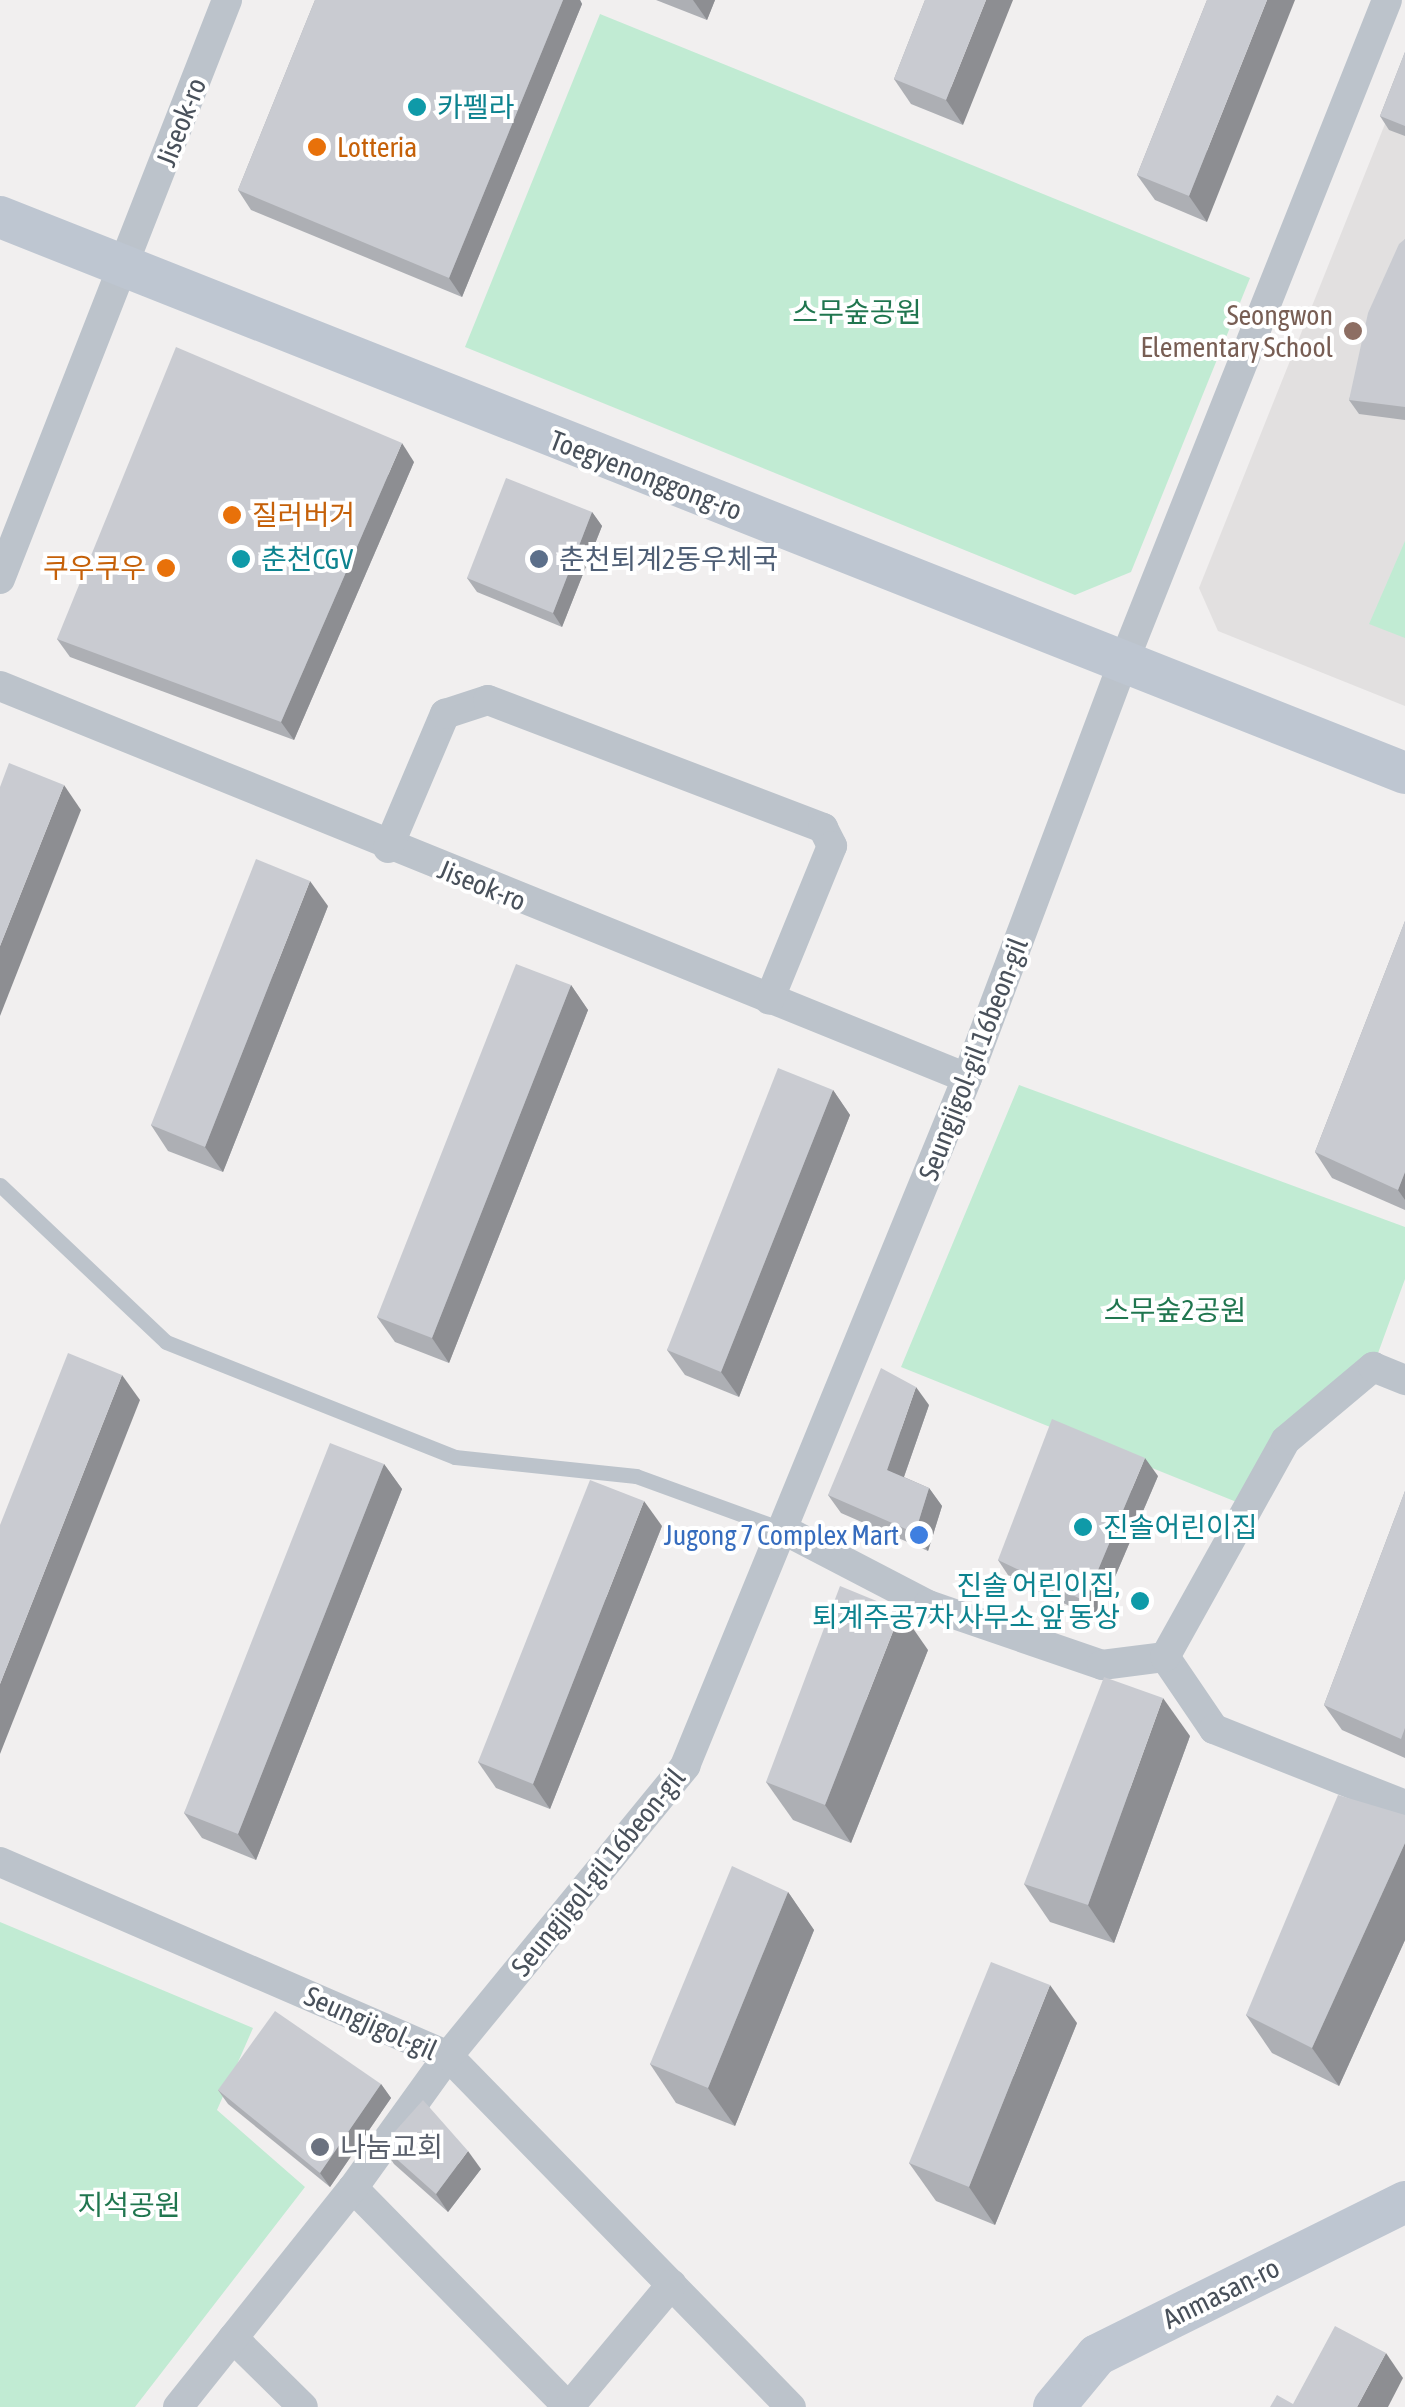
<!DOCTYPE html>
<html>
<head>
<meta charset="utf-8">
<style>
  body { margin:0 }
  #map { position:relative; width:1405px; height:2407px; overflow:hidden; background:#f1efef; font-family:"Asap Condensed","Noto Sans KR",sans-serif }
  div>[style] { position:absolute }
  .education>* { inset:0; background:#e2e0e0 }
  .green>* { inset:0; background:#c1ebd3 }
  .lane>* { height:15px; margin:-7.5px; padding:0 7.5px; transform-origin:7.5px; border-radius:7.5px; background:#bcc3cb }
  .street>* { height:30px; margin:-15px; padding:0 15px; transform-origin:15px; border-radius:15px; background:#bcc3cb }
  .secondary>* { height:42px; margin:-21px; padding:0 21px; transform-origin:21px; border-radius:21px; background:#bec6d1 }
  .wall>* { inset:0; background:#adafb4 }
  .shaded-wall>* { inset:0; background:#8d8e92 }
  .building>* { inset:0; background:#c9cbd1 }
  .dots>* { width:28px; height:28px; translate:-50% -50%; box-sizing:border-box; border:5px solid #fff; border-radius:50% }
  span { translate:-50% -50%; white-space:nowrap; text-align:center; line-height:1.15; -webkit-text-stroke:8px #fff; paint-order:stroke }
  .culture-label { font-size:28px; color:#0d838f }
  .left { translate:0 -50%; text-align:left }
  .right { translate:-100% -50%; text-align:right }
  .street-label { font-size:28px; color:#49515b }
  .food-label { font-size:28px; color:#c56008 }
  .park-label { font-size:28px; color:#20764f }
  .education-label { font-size:28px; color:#785e54 }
  .service-label { font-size:28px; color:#4e5e75 }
  .shop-label { font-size:28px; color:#366cbe }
  .worship-label { font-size:28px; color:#5b616d }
</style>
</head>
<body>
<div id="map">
  <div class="education">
    <i style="clip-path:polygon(1405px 74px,1405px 706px,1218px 631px,1199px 588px)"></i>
  </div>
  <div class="green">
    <i style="clip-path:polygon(600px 14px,1250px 278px,1131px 572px,1075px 595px,465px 347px)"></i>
    <i style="clip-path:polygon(1405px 541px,1405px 638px,1369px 624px)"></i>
    <i style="clip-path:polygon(1019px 1085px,1405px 1227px,1405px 1279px,1373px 1367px,1286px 1440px,1249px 1507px,901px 1367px)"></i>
    <i style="clip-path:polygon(0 1922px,253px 2028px,217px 2110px,305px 2187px,135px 2407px,0 2407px)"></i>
  </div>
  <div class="lane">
    <i style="left:0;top:1185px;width:228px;rotate:43.4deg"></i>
    <i style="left:166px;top:1342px;width:311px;rotate:21.7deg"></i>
    <i style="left:455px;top:1457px;width:182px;rotate:6deg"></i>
    <i style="left:636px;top:1476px;width:158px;rotate:20deg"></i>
  </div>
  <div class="street">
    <i style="left:0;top:579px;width:622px;rotate:-68.59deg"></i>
    <i style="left:0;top:686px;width:1043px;rotate:22.07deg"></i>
    <i style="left:388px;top:848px;width:146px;rotate:-67deg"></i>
    <i style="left:445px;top:714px;width:45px;rotate:-18deg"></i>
    <i style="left:488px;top:700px;width:359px;rotate:20.9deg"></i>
    <i style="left:823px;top:828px;width:20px;rotate:63deg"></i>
    <i style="left:832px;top:846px;width:166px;rotate:112.2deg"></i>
    <i style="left:784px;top:1530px;width:162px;rotate:27.5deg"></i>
    <i style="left:928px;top:1605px;width:184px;rotate:19deg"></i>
    <i style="left:1102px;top:1665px;width:64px;rotate:-7.2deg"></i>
    <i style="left:1165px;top:1657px;width:87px;rotate:55.8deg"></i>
    <i style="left:1214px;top:1729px;width:206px;rotate:21.7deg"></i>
    <i style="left:1165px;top:1657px;width:248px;rotate:-60.9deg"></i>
    <i style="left:1286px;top:1440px;width:114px;rotate:-40deg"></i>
    <i style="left:1373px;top:1367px;width:35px;rotate:22deg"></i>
    <i style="left:0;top:1862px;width:488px;rotate:23.4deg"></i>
    <i style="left:448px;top:2056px;width:491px;rotate:45.7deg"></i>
    <i style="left:353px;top:2188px;width:307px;rotate:45.5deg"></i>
    <i style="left:233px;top:2338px;width:98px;rotate:44.6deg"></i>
    <i style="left:178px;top:2407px;width:280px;rotate:-51.4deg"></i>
    <i style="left:353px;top:2188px;width:163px;rotate:-54.3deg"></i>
    <i style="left:448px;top:2056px;width:375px;rotate:-50.7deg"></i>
    <i style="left:685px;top:1766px;width:744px;rotate:-67.71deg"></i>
    <i style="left:967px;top:1078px;width:446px;rotate:-69.4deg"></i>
    <i style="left:1124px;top:661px;width:711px;rotate:-68.3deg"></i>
    <i style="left:569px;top:2407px;width:160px;rotate:-50.1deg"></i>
  </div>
  <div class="secondary">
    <i style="left:0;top:217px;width:1511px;rotate:21.59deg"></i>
    <i style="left:1054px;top:2407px;width:67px;rotate:-50.4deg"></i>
    <i style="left:1097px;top:2355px;width:344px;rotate:-26.4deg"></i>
  </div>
  <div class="wall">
    <i style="clip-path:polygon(315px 0,580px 0,582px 4px,462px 297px,251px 210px,238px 190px)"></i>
    <i style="clip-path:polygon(656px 0,715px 0,707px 20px)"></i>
    <i style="clip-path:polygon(925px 0,963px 125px,911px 104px,894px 79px)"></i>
    <i style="clip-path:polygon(1207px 0,1207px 222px,1155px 200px,1137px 175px)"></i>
    <i style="clip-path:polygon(1405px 52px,1405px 136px,1389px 130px,1380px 116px)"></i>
    <i style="clip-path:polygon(1405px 239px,1405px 420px,1359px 414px,1349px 400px)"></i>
    <i style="clip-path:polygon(414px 462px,294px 740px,70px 657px,57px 639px)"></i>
    <i style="clip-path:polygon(592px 512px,602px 526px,562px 627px,477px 592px,467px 578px)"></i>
    <i style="clip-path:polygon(328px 906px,223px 1172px,168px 1151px,151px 1125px)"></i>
    <i style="clip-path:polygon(1405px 921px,1405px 1210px,1332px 1178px,1315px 1152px)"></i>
    <i style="clip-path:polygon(571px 985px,588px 1010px,449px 1363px,395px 1342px,377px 1317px)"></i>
    <i style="clip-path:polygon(833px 1090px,850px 1115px,739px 1397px,685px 1375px,667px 1350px)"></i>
    <i style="clip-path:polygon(929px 1405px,904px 1477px,929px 1488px,942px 1506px,928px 1551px,841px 1513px,828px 1495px)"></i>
    <i style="clip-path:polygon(384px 1464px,402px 1489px,256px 1860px,202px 1838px,184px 1813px)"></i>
    <i style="clip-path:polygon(1158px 1476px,1097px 1619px,1010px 1578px,998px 1560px)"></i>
    <i style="clip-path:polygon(1405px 1491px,1405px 1758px,1342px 1730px,1324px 1705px)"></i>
    <i style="clip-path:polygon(662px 1526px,550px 1809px,496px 1788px,478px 1762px)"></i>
    <i style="clip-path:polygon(928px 1650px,851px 1843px,793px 1820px,766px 1782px)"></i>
    <i style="clip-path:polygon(1190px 1736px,1114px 1943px,1050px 1922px,1024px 1884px)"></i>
    <i style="clip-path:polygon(1405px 1815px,1405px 1940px,1339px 2086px,1272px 2053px,1246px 2015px)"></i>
    <i style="clip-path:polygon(788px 1892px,814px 1930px,735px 2126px,676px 2103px,650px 2064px)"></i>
    <i style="clip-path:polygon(1077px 2023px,995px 2225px,936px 2201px,909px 2163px)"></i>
    <i style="clip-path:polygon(381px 2084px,391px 2098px,330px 2187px,228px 2104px,218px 2090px)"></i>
    <i style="clip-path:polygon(382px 2146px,481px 2169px,448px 2212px,394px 2164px)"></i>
  </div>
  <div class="shaded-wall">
    <i style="clip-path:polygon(563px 0,580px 0,582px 4px,462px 297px,449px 278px)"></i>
    <i style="clip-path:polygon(693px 0,715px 0,707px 20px)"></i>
    <i style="clip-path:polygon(986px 0,1013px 0,963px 125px,946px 100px)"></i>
    <i style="clip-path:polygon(1267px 0,1295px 0,1207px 222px,1189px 196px)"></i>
    <i style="clip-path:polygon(402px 443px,414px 462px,294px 740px,281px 722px)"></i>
    <i style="clip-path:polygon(592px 512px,602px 526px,562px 627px,553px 613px)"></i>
    <i style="clip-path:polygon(64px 785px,81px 810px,0 1016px,0 946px)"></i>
    <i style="clip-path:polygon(310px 881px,328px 906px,223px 1172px,205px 1147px)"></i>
    <i style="clip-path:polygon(571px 985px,588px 1010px,449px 1363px,432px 1338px)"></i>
    <i style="clip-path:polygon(833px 1090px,850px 1115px,739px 1397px,721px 1372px)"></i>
    <i style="clip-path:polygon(1405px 1172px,1405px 1200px,1398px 1190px)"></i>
    <i style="clip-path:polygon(122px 1375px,140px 1400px,0 1754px,0 1684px)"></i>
    <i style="clip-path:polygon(916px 1387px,929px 1405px,900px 1488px,887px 1470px)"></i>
    <i style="clip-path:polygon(1145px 1458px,1158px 1476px,1097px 1619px,1085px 1601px)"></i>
    <i style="clip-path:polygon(384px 1464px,402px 1489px,256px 1860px,238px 1834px)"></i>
    <i style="clip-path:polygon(929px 1488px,942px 1506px,928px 1551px,915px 1533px)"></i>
    <i style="clip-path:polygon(644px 1501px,662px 1526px,550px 1809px,533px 1784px)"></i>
    <i style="clip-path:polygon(901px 1611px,928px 1650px,851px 1843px,825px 1805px)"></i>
    <i style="clip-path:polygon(1163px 1698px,1190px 1736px,1114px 1943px,1088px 1905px)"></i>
    <i style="clip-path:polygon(1405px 1843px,1405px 1940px,1339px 2086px,1312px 2048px)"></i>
    <i style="clip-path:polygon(788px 1892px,814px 1930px,735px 2126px,708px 2088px)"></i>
    <i style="clip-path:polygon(1050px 1985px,1077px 2023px,995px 2225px,969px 2187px)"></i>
    <i style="clip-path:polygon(381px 2084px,391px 2098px,330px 2187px,320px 2173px)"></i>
    <i style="clip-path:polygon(468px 2151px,481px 2169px,448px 2212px,436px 2194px)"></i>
    <i style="clip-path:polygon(1386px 2353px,1403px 2378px,1388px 2407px,1357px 2407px)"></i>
  </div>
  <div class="building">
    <i style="clip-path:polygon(315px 0,563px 0,449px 278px,238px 190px)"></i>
    <i style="clip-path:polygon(925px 0,986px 0,946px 100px,894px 79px)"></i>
    <i style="clip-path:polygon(1207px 0,1267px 0,1189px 196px,1137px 175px)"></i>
    <i style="clip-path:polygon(1405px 52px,1405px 126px,1380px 116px)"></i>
    <i style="clip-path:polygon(1405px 239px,1405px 407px,1349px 400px,1368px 313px,1399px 244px)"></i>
    <i style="clip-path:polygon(176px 347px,402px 443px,281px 722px,57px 639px)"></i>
    <i style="clip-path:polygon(506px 478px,592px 512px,553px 613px,467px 578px)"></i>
    <i style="clip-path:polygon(9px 763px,64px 785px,0 946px,0 787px)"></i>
    <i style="clip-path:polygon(256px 859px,310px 881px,205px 1147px,151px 1125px)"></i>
    <i style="clip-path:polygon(1405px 921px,1405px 1172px,1398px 1190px,1315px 1152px)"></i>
    <i style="clip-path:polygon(516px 964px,571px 985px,432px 1338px,377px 1317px)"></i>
    <i style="clip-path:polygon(778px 1068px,833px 1090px,721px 1372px,667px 1350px)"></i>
    <i style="clip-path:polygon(68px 1353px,122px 1375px,0 1684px,0 1525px)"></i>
    <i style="clip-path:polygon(881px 1368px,916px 1387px,887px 1470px,929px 1488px,915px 1533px,828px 1495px)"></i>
    <i style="clip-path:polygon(1052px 1419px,1145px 1458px,1085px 1601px,998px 1560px)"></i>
    <i style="clip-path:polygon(330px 1443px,384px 1464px,238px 1834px,184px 1813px)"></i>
    <i style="clip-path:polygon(590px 1480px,644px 1501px,533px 1784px,478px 1762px)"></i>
    <i style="clip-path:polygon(1405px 1491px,1405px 1728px,1401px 1739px,1324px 1705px)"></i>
    <i style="clip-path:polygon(840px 1586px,901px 1611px,825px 1805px,766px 1782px)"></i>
    <i style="clip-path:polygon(1104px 1677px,1163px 1698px,1088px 1905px,1024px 1884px)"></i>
    <i style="clip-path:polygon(1338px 1795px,1405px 1815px,1405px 1843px,1312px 2048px,1246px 2015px)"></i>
    <i style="clip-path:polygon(732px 1866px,788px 1892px,708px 2088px,650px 2064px)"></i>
    <i style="clip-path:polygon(991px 1962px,1050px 1985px,969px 2187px,909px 2163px)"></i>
    <i style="clip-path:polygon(275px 2011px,381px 2084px,320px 2173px,218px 2090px)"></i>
    <i style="clip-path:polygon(423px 2100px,468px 2151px,436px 2194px,382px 2146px)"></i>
    <i style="clip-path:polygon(1335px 2326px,1386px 2353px,1357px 2407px,1270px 2407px,1277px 2395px,1293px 2404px)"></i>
  </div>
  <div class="dots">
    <i style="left:417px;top:107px;background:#0f9aa8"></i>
    <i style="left:317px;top:147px;background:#e8710a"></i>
    <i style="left:1353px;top:331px;background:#8d6e63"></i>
    <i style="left:232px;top:515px;background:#e8710a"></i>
    <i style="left:241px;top:559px;background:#0f9aa8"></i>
    <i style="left:539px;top:559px;background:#5c6f8a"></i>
    <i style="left:166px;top:568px;background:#e8710a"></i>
    <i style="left:1083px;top:1527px;background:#0f9aa8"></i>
    <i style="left:919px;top:1535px;background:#3f7fe0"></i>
    <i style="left:1140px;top:1601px;background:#0f9aa8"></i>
    <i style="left:320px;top:2147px;background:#6b7280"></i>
  </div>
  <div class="culture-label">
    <span class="left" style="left:437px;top:107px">카펠라</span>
    <span class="left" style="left:261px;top:559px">춘천CGV</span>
    <span class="left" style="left:1103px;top:1527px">진솔어린이집</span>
    <span class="right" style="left:1120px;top:1601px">진솔 어린이집,<br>퇴계주공7차 사무소 앞 동상</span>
  </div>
  <div class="street-label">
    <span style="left:181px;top:122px;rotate:-69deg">Jiseok-ro</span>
    <span style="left:646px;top:475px;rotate:21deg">Toegyenonggong-ro</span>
    <span style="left:482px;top:885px;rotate:22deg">Jiseok-ro</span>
    <span style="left:973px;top:1059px;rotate:-69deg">Seungjigol-gil 16beon-gil</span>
    <span style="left:598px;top:1872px;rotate:-51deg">Seungjigol-gil 16beon-gil</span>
    <span style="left:371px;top:2023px;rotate:24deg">Seungjigol-gil</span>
    <span style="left:1221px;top:2293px;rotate:-26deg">Anmasan-ro</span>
  </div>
  <div class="food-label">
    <span class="left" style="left:337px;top:147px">Lotteria</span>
    <span class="left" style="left:252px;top:515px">질러버거</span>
    <span class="right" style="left:146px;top:568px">쿠우쿠우</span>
  </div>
  <div class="park-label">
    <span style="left:857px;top:312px">스무숲공원</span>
    <span style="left:1175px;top:1310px">스무숲2공원</span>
    <span style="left:129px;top:2205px">지석공원</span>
  </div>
  <div class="education-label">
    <span class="right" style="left:1333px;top:331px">Seongwon<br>Elementary School</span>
  </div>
  <div class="service-label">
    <span class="left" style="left:559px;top:559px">춘천퇴계2동우체국</span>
  </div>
  <div class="shop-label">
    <span class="right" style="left:899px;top:1535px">Jugong 7 Complex Mart</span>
  </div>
  <div class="worship-label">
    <span class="left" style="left:340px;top:2147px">나눔교회</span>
  </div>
</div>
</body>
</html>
